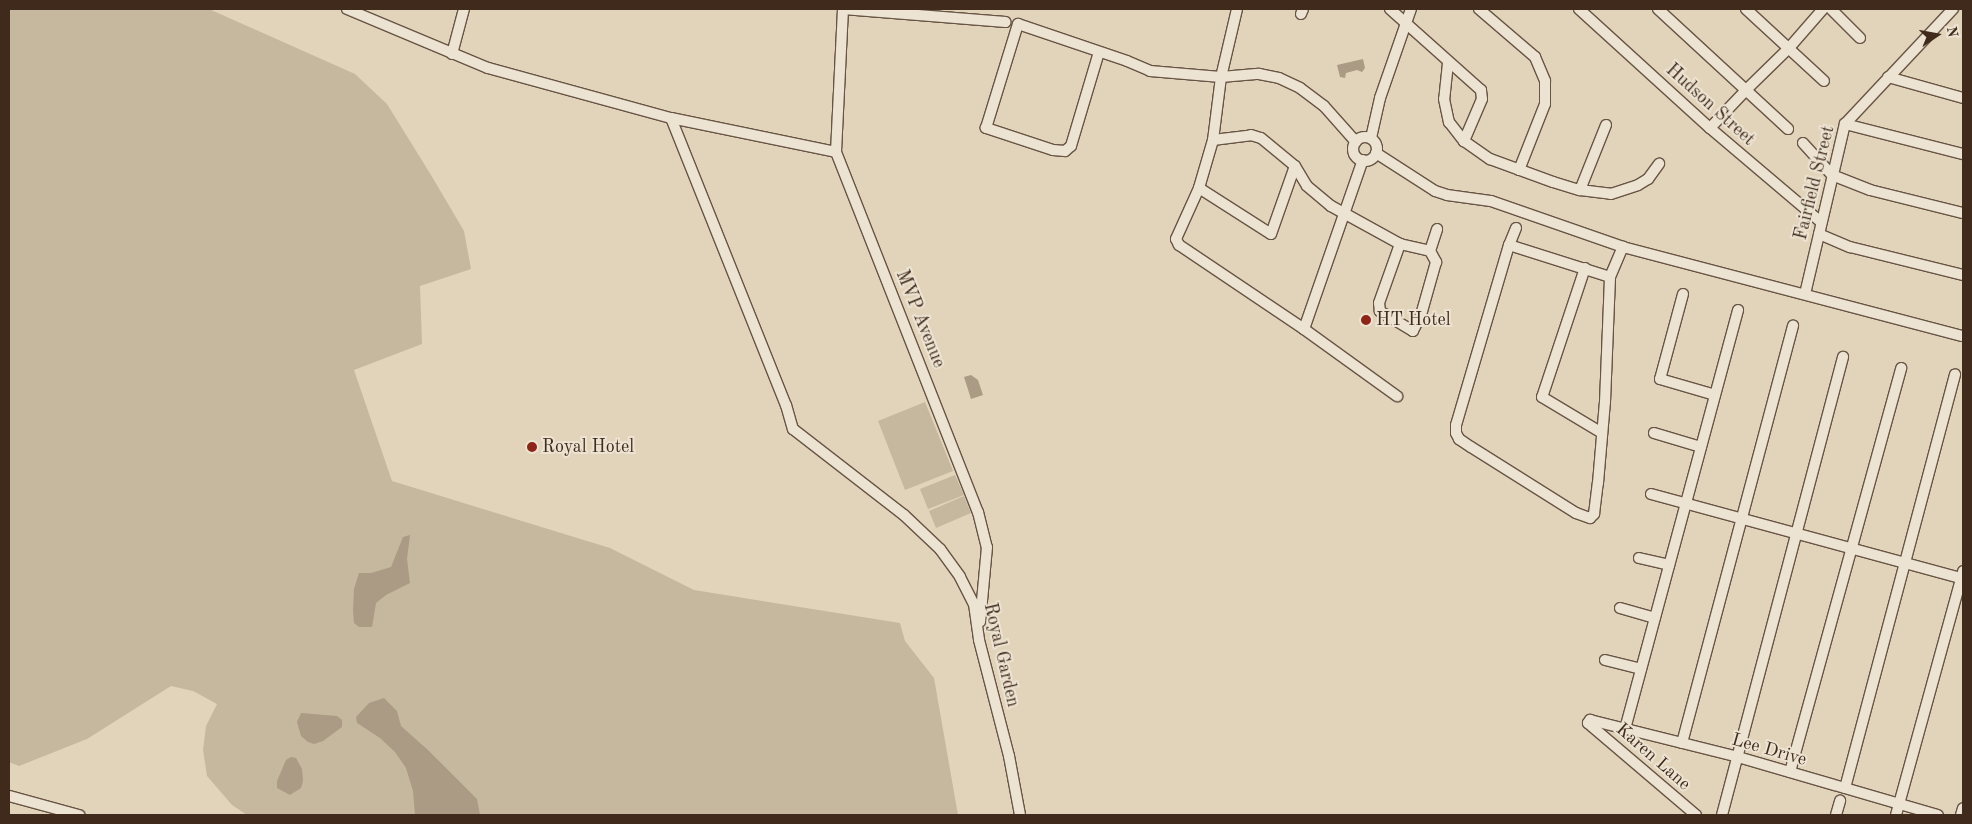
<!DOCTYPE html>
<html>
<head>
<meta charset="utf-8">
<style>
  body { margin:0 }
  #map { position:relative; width:1972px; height:824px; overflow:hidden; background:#e2d4ba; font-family:"Old Standard TT",serif }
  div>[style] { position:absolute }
  .green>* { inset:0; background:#c6b79f }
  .water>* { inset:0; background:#ab9a84 }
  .roads { filter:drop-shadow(1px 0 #685444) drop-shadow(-1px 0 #685444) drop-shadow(0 1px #685444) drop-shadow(0 -1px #685444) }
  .minor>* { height:10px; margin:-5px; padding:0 5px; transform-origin:5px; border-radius:5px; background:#ece3d2 }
  .minor>.ring { margin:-5px; padding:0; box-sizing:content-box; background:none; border:10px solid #ece3d2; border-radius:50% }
  .dots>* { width:14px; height:14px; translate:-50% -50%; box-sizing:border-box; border:2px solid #ece3d2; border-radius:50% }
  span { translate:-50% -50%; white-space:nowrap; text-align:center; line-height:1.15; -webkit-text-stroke:4px #ece3d2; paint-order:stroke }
  .street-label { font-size:18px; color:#402a1c }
  .poi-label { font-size:18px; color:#402a1c }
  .left { translate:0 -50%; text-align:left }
  .frame { position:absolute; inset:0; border:10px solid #402a1c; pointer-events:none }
  .north { position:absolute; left:1912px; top:10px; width:50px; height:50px; -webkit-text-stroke:4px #ece3d2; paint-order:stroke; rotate:78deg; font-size:14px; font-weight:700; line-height:20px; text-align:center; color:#402a1c }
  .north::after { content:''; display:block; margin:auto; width:18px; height:22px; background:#402a1c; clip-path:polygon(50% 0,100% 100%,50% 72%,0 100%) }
</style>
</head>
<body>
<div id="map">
  <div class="green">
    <i style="clip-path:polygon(9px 9px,209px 9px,355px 74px,387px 104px,431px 175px,464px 231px,471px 269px,420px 286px,422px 344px,354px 370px,392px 481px,610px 548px,694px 590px,900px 623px,905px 641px,934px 678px,958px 815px,247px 815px,232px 805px,207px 776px,203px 750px,206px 726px,217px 704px,193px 691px,171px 686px,87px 739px,19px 766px,9px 762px)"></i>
    <i style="clip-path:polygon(925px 402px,953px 471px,905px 490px,878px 421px)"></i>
    <i style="clip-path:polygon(955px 475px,964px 495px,928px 509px,920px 489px)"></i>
    <i style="clip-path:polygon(964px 496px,971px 513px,936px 528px,929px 511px)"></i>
  </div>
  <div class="water">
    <i style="clip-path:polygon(1363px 59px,1365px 68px,1362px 72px,1357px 70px,1346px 73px,1345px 78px,1340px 77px,1337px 65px)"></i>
    <i style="clip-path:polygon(971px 375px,978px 380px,983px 395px,971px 399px,964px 377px)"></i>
    <i style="clip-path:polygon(410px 535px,407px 559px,410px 583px,386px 595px,376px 603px,372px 627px,359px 627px,354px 623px,353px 611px,354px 589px,359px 573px,371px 573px,391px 567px,403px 537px)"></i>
    <i style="clip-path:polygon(384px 698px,397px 711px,401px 726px,429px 751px,477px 799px,480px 815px,415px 815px,413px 791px,406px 768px,395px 752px,380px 738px,357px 723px,356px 717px,369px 703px)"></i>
    <i style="clip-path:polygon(301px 713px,337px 716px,342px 720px,342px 727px,323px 741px,314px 744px,308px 742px,301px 736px,297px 722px)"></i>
    <i style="clip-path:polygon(291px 757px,296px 758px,302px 769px,303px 781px,301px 788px,290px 795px,277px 788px,277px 781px,286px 760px)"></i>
  </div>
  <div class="roads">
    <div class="minor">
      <i style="left:347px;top:9px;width:153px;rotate:22.7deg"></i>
      <i style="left:488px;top:68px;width:190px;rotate:15.3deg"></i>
      <i style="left:671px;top:118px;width:168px;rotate:11.6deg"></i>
      <i style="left:843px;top:9px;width:143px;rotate:92.8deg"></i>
      <i style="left:836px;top:152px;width:387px;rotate:68.5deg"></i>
      <i style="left:978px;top:512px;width:36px;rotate:76deg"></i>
      <i style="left:987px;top:547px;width:75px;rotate:95.3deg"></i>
      <i style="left:843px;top:9px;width:163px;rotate:4.6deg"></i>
      <i style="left:1237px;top:9px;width:70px;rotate:103.2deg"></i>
      <i style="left:1221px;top:77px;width:64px;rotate:97.2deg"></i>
      <i style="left:1213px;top:140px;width:50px;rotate:106.3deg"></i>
      <i style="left:1199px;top:188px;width:56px;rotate:114.3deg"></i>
      <i style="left:1176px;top:239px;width:7px;rotate:63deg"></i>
      <i style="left:1179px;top:245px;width:151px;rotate:33.9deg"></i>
      <i style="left:1304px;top:329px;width:115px;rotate:35.8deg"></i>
      <i style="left:1390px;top:9px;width:122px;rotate:41.7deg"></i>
      <i style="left:1481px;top:90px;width:9px;rotate:84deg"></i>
      <i style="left:1482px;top:99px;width:46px;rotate:113.2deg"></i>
      <i style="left:1479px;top:9px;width:74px;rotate:40.6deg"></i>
      <i style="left:1535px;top:57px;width:26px;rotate:67deg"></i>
      <i style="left:1545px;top:81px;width:23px;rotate:90deg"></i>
      <i style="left:1545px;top:104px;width:71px;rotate:111.5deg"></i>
      <i style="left:1579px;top:9px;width:177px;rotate:42.3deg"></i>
      <i style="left:1710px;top:128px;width:145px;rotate:40.3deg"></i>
      <i style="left:1658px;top:9px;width:177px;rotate:42.7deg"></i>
      <i style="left:1746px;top:9px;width:106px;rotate:42.7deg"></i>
      <i style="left:1831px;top:9px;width:41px;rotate:45deg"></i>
      <i style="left:1301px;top:14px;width:5px;rotate:-68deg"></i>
      <i style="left:1099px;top:52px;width:98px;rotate:106.6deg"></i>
      <i style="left:1071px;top:146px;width:8px;rotate:140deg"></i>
      <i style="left:1065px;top:151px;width:12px;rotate:-175deg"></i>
      <i style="left:1053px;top:150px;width:71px;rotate:-161.8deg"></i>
      <i style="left:986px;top:128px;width:109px;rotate:-72.9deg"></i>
      <i style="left:1018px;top:24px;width:115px;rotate:18.7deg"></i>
      <i style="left:1127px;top:61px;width:25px;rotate:23deg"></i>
      <i style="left:1150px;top:71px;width:71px;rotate:4.8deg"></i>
      <i style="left:1221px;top:77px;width:38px;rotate:-5deg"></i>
      <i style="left:1259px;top:74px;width:20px;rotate:11deg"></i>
      <i style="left:1279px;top:78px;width:23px;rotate:25deg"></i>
      <i style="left:1300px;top:88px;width:30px;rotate:37deg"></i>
      <i style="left:1324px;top:106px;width:48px;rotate:48.4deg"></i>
      <i style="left:452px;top:54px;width:47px;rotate:-75.1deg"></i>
      <i style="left:1448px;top:63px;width:36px;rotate:96deg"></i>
      <i style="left:1444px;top:99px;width:24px;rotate:78deg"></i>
      <i style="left:1449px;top:122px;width:24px;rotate:52deg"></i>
      <i style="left:1464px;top:141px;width:32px;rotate:35deg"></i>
      <i style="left:1490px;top:159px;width:67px;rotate:20.1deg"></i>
      <i style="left:1553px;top:182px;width:28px;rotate:17deg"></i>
      <i style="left:1580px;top:190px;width:31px;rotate:7deg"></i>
      <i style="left:1611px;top:194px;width:28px;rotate:-18deg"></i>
      <i style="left:1638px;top:185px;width:12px;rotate:-31deg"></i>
      <i style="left:1648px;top:179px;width:19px;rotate:-54deg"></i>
      <i style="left:1888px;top:77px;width:78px;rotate:15.6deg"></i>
      <i style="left:671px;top:118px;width:309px;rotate:68.2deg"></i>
      <i style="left:786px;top:405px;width:25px;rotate:74deg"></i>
      <i style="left:793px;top:429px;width:140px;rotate:37.8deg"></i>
      <i style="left:904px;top:515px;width:50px;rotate:43.4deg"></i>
      <i style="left:940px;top:549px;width:34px;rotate:54deg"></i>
      <i style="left:960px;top:577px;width:30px;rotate:63deg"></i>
      <i style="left:974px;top:604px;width:36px;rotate:82deg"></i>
      <i style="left:979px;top:640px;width:120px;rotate:75.5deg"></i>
      <i style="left:1009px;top:756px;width:60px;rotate:79.4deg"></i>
      <i style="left:1845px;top:124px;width:122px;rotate:14.3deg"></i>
      <i style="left:1710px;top:128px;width:54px;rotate:-46.5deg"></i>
      <i style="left:1747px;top:89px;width:59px;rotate:-44.3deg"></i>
      <i style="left:1789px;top:48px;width:52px;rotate:-48.9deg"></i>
      <i class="ring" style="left:1353px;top:137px;width:14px;height:14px"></i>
      <i style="left:1371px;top:138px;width:41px;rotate:-77.3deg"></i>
      <i style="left:1380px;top:98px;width:94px;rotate:-70.8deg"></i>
      <i style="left:1213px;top:140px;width:38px;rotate:-7deg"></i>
      <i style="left:1251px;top:135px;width:10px;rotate:17deg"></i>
      <i style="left:1261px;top:138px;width:44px;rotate:39.5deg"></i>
      <i style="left:1295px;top:166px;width:23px;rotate:59deg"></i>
      <i style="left:1307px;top:186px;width:31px;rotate:40deg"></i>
      <i style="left:1331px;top:206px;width:79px;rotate:28.8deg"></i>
      <i style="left:1400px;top:244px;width:31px;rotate:13deg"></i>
      <i style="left:1430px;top:251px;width:13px;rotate:61deg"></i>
      <i style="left:1436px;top:262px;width:55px;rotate:105.8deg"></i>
      <i style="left:1421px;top:315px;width:18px;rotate:117deg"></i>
      <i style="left:1413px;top:331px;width:39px;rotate:-149deg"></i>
      <i style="left:1380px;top:311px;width:8px;rotate:-97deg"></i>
      <i style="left:1379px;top:303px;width:63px;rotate:-70.4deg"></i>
      <i style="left:1803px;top:143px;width:43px;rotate:47.8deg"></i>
      <i style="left:1832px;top:175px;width:41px;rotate:21.5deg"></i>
      <i style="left:1870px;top:190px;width:96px;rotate:13.9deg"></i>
      <i style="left:1376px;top:153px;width:70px;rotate:32.8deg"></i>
      <i style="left:1435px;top:191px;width:13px;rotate:18deg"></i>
      <i style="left:1447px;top:195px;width:44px;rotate:7.8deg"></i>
      <i style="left:1491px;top:201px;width:140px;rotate:19.2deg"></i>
      <i style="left:1623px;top:247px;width:351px;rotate:14.7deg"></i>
      <i style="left:1199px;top:188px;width:85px;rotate:32.6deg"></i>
      <i style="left:1271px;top:234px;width:72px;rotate:-70.6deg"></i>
      <i style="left:1580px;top:190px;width:70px;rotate:-68.2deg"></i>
      <i style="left:1516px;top:228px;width:18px;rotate:112deg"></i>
      <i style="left:1509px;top:245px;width:188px;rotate:106.4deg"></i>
      <i style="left:1456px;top:425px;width:8px;rotate:90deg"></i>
      <i style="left:1456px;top:433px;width:7px;rotate:63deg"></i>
      <i style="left:1459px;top:439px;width:14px;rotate:34deg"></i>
      <i style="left:1471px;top:447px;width:124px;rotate:32.2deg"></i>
      <i style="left:1576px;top:513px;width:15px;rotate:20deg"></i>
      <i style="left:1590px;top:518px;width:6px;rotate:-45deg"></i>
      <i style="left:1594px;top:514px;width:31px;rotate:-83deg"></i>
      <i style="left:1598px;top:483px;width:81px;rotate:-85.1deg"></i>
      <i style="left:1605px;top:402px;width:125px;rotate:-87.7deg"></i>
      <i style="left:1610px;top:277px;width:33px;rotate:-67deg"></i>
      <i style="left:1819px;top:234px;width:34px;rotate:23deg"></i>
      <i style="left:1850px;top:247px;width:116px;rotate:13.9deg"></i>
      <i style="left:1509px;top:245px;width:106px;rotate:17.6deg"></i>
      <i style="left:1430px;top:251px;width:23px;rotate:-72deg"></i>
      <i style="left:1585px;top:268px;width:136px;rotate:108.4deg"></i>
      <i style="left:1542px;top:397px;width:70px;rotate:31deg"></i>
      <i style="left:1683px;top:294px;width:88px;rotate:105.1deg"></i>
      <i style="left:1660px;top:379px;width:57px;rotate:16.2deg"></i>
      <i style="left:1805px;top:294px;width:175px;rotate:-76.8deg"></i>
      <i style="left:1845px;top:124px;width:158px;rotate:-46.8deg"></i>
      <i style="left:1304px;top:329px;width:179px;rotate:-70.8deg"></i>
      <i style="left:1654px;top:433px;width:49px;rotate:16.6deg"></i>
      <i style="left:1651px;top:494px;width:323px;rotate:15.2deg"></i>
      <i style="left:1639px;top:558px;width:31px;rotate:13deg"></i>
      <i style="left:1620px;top:608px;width:36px;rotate:16deg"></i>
      <i style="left:1605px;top:660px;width:37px;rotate:14deg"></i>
      <i style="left:1625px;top:729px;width:434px;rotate:-74.9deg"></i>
      <i style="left:1682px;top:743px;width:432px;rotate:-75.1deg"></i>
      <i style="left:1790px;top:772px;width:419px;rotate:-74.6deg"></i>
      <i style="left:1845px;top:788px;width:428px;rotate:-75.1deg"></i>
      <i style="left:9px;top:796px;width:73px;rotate:15.2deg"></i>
      <i style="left:1696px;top:815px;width:142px;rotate:-139.6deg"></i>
      <i style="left:1588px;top:723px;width:4px;rotate:-56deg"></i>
      <i style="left:1590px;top:720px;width:153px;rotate:14deg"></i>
      <i style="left:1738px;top:757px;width:208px;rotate:16.2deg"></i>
      <i style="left:1722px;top:815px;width:474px;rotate:-75.2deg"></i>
      <i style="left:1836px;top:815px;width:15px;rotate:-74deg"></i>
      <i style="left:1896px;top:815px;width:253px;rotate:-74.6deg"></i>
      <i style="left:1961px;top:815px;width:7px;rotate:-74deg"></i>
    </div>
  </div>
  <div class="dots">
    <i style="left:1366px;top:320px;background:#8f2418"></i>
    <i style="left:532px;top:447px;background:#8f2418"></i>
  </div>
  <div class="street-label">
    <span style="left:1710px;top:105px;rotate:42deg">Hudson Street</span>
    <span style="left:1815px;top:183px;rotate:-76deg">Fairfield Street</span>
    <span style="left:920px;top:319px;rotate:68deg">MVP Avenue</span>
    <span style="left:1001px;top:655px;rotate:77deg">Royal Garden</span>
    <span style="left:1769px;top:750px;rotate:16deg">Lee Drive</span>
    <span style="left:1653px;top:757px;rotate:41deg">Karen Lane</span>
  </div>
  <div class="poi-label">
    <span class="left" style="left:1376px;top:320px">HT Hotel</span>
    <span class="left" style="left:542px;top:447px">Royal Hotel</span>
  </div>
  <div class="frame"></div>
  <div class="north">N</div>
</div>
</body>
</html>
